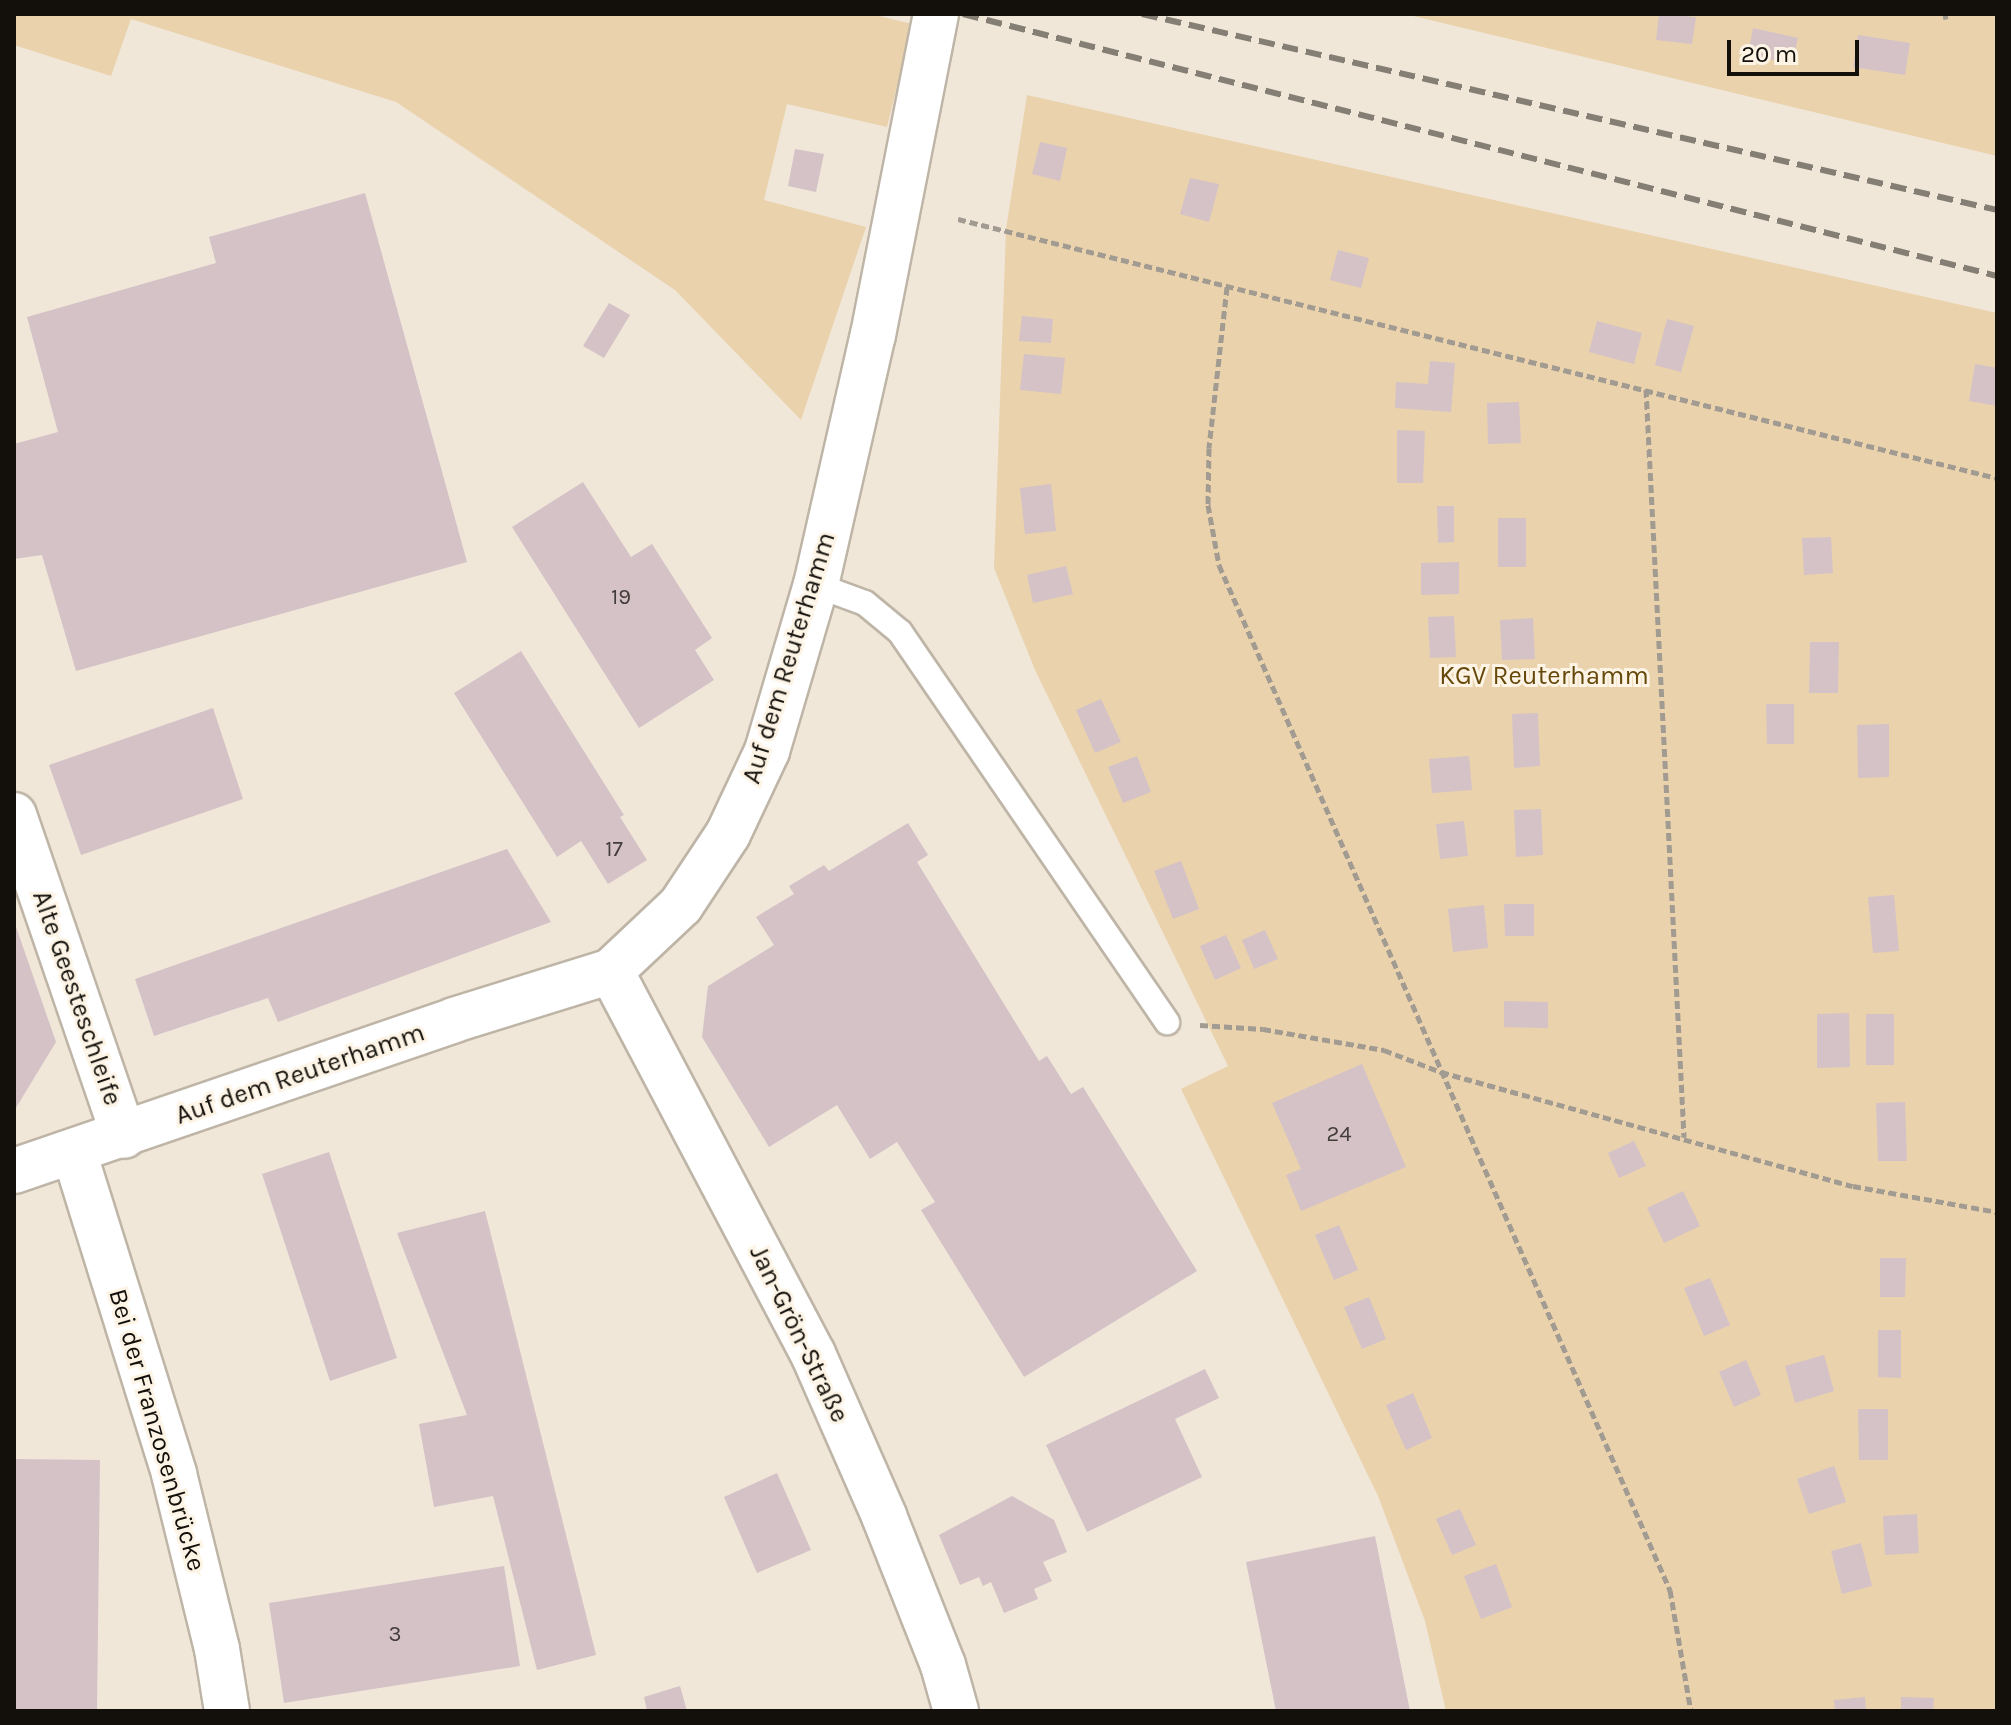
<!DOCTYPE html>
<html>
<head>
<meta charset="utf-8">
<style>
  body { margin:0 }
  #map { position:relative; width:2011px; height:1725px; overflow:hidden; background:#f0e7d9; font-family:Karla,sans-serif }
  div>[style] { position:absolute }
  .green>* { inset:0; background:#ead2ac }
  .building>* { inset:0; background:#d4c2c7 }
  .path>* { height:5px; margin-top:-2.5px; transform-origin:0; background:repeating-linear-gradient(90deg,#a29b91 0 8px,transparent 0 12px) }
  .roads { filter:drop-shadow(2px 0 #beb5a7) drop-shadow(-2px 0 #beb5a7) drop-shadow(0 2px #beb5a7) drop-shadow(0 -2px #beb5a7) }
  .service>* { height:24px; margin:-12px; padding:0 12px; transform-origin:12px; border-radius:12px; background:#fff }
  .minor>* { height:44px; margin:-22px; padding:0 22px; transform-origin:22px; border-radius:22px; background:#fff }
  .rail>* { height:6px; margin-top:-3px; transform-origin:0; background:repeating-linear-gradient(90deg,#847e74 0 16px,transparent 0 24px) }
  span { translate:-50% -50%; white-space:nowrap; text-align:center; line-height:1.15; -webkit-text-stroke:6px #fdf4e6; paint-order:stroke }
  .number-label { font-size:22px; color:#433c3a }
  .number-label span { -webkit-text-stroke-width:0 }
  .street-label { font-size:26px; color:#13100b }
  .park-label { font-size:26px; color:#664809 }
  .frame { position:absolute; inset:0; border:16px solid #13100b; pointer-events:none }
  .scale { position:absolute; left:1727px; top:40px; width:132px; height:36px; box-sizing:border-box; border:4px solid #13100b; border-top:0; padding-left:10px; font-size:24px; line-height:28px; white-space:nowrap; color:#13100b; -webkit-text-stroke:6px #fdf4e6; paint-order:stroke }
</style>
</head>
<body>
<div id="map">
  <div class="green">
    <i style="clip-path:polygon(14px 14px,871px 14px,912px 24px,887px 127px,787px 104px,764px 200px,866px 227px,801px 420px,675px 290px,396px 102px,131px 19px,111px 76px,14px 45px)"></i>
    <i style="clip-path:polygon(1405px 14px,1997px 14px,1997px 156px)"></i>
    <i style="clip-path:polygon(1027px 95px,1997px 313px,1997px 1711px,1446px 1711px,1425px 1621px,1378px 1496px,1181px 1089px,1228px 1066px,1035px 670px,994px 568px,1006px 229px)"></i>
  </div>
  <div class="building">
    <i style="clip-path:polygon(1659px 14px,1696px 17px,1692px 44px,1656px 40px)"></i>
    <i style="clip-path:polygon(1753px 28px,1798px 38px,1792px 64px,1748px 55px)"></i>
    <i style="clip-path:polygon(1858px 35px,1910px 43px,1905px 75px,1853px 67px)"></i>
    <i style="clip-path:polygon(1040px 142px,1067px 148px,1060px 181px,1032px 174px)"></i>
    <i style="clip-path:polygon(795px 149px,824px 154px,816px 192px,788px 186px)"></i>
    <i style="clip-path:polygon(1190px 178px,1219px 184px,1209px 222px,1180px 214px)"></i>
    <i style="clip-path:polygon(365px 193px,467px 562px,76px 671px,42px 555px,14px 559px,14px 444px,58px 432px,27px 317px,216px 263px,209px 237px)"></i>
    <i style="clip-path:polygon(1338px 250px,1369px 258px,1361px 288px,1330px 280px)"></i>
    <i style="clip-path:polygon(609px 303px,630px 315px,604px 358px,583px 346px)"></i>
    <i style="clip-path:polygon(1022px 316px,1053px 319px,1051px 343px,1019px 341px)"></i>
    <i style="clip-path:polygon(1667px 319px,1694px 326px,1681px 372px,1655px 365px)"></i>
    <i style="clip-path:polygon(1597px 321px,1642px 333px,1634px 364px,1589px 352px)"></i>
    <i style="clip-path:polygon(1024px 354px,1065px 358px,1061px 394px,1020px 390px)"></i>
    <i style="clip-path:polygon(1430px 361px,1455px 363px,1451px 412px,1395px 408px,1396px 382px,1428px 384px)"></i>
    <i style="clip-path:polygon(1975px 364px,1997px 368px,1997px 406px,1969px 401px)"></i>
    <i style="clip-path:polygon(1519px 402px,1521px 443px,1488px 444px,1487px 403px)"></i>
    <i style="clip-path:polygon(1397px 430px,1425px 431px,1423px 483px,1397px 483px)"></i>
    <i style="clip-path:polygon(583px 482px,631px 557px,652px 544px,712px 638px,695px 650px,714px 680px,639px 728px,512px 527px)"></i>
    <i style="clip-path:polygon(1051px 484px,1056px 531px,1025px 534px,1020px 488px)"></i>
    <i style="clip-path:polygon(1437px 506px,1454px 506px,1454px 542px,1438px 543px)"></i>
    <i style="clip-path:polygon(1498px 518px,1526px 518px,1526px 567px,1498px 567px)"></i>
    <i style="clip-path:polygon(1831px 537px,1833px 573px,1804px 575px,1802px 538px)"></i>
    <i style="clip-path:polygon(1459px 562px,1459px 594px,1421px 595px,1421px 563px)"></i>
    <i style="clip-path:polygon(1066px 566px,1073px 594px,1033px 603px,1027px 575px)"></i>
    <i style="clip-path:polygon(1454px 616px,1456px 657px,1430px 658px,1428px 617px)"></i>
    <i style="clip-path:polygon(1533px 618px,1535px 659px,1502px 660px,1500px 620px)"></i>
    <i style="clip-path:polygon(1810px 642px,1839px 642px,1838px 693px,1809px 693px)"></i>
    <i style="clip-path:polygon(521px 651px,624px 815px,620px 817px,647px 860px,608px 884px,581px 841px,557px 857px,454px 693px)"></i>
    <i style="clip-path:polygon(1101px 699px,1121px 742px,1095px 753px,1076px 710px)"></i>
    <i style="clip-path:polygon(1766px 704px,1794px 704px,1794px 744px,1767px 744px)"></i>
    <i style="clip-path:polygon(213px 708px,243px 799px,81px 855px,49px 765px)"></i>
    <i style="clip-path:polygon(1538px 713px,1540px 766px,1514px 768px,1512px 714px)"></i>
    <i style="clip-path:polygon(1889px 724px,1889px 777px,1858px 778px,1857px 725px)"></i>
    <i style="clip-path:polygon(1137px 756px,1151px 792px,1123px 803px,1108px 767px)"></i>
    <i style="clip-path:polygon(1469px 756px,1472px 790px,1432px 793px,1429px 759px)"></i>
    <i style="clip-path:polygon(1541px 809px,1543px 855px,1516px 857px,1514px 810px)"></i>
    <i style="clip-path:polygon(1464px 821px,1468px 856px,1440px 859px,1436px 824px)"></i>
    <i style="clip-path:polygon(908px 823px,928px 855px,917px 862px,1039px 1061px,1047px 1056px,1071px 1094px,1083px 1087px,1197px 1271px,1024px 1377px,921px 1210px,935px 1202px,897px 1142px,870px 1159px,837px 1105px,769px 1147px,702px 1037px,708px 986px,774px 945px,756px 917px,794px 894px,789px 886px,824px 865px,829px 871px)"></i>
    <i style="clip-path:polygon(507px 849px,551px 922px,278px 1022px,268px 998px,154px 1036px,135px 979px)"></i>
    <i style="clip-path:polygon(1181px 861px,1199px 909px,1173px 919px,1154px 871px)"></i>
    <i style="clip-path:polygon(1894px 895px,1899px 951px,1873px 953px,1868px 897px)"></i>
    <i style="clip-path:polygon(1504px 904px,1534px 904px,1534px 936px,1505px 936px)"></i>
    <i style="clip-path:polygon(1484px 905px,1488px 948px,1453px 952px,1448px 909px)"></i>
    <i style="clip-path:polygon(14px 921px,56px 1042px,14px 1111px)"></i>
    <i style="clip-path:polygon(1265px 930px,1278px 959px,1254px 969px,1242px 940px)"></i>
    <i style="clip-path:polygon(1226px 935px,1241px 968px,1215px 980px,1200px 946px)"></i>
    <i style="clip-path:polygon(1504px 1001px,1548px 1002px,1548px 1028px,1504px 1027px)"></i>
    <i style="clip-path:polygon(1849px 1013px,1850px 1067px,1817px 1068px,1817px 1014px)"></i>
    <i style="clip-path:polygon(1866px 1014px,1894px 1014px,1894px 1065px,1866px 1065px)"></i>
    <i style="clip-path:polygon(1362px 1064px,1406px 1167px,1301px 1211px,1286px 1175px,1301px 1169px,1272px 1103px)"></i>
    <i style="clip-path:polygon(1905px 1102px,1907px 1161px,1878px 1161px,1876px 1103px)"></i>
    <i style="clip-path:polygon(1634px 1141px,1646px 1166px,1619px 1178px,1608px 1153px)"></i>
    <i style="clip-path:polygon(329px 1152px,397px 1358px,330px 1381px,262px 1174px)"></i>
    <i style="clip-path:polygon(1683px 1191px,1700px 1226px,1664px 1243px,1647px 1208px)"></i>
    <i style="clip-path:polygon(485px 1211px,596px 1655px,537px 1670px,493px 1496px,434px 1507px,419px 1424px,467px 1415px,397px 1233px)"></i>
    <i style="clip-path:polygon(1339px 1225px,1358px 1270px,1334px 1280px,1315px 1235px)"></i>
    <i style="clip-path:polygon(1880px 1258px,1906px 1258px,1905px 1297px,1880px 1297px)"></i>
    <i style="clip-path:polygon(1710px 1278px,1730px 1325px,1704px 1336px,1684px 1288px)"></i>
    <i style="clip-path:polygon(1369px 1297px,1386px 1339px,1362px 1349px,1344px 1307px)"></i>
    <i style="clip-path:polygon(1878px 1330px,1901px 1330px,1901px 1378px,1878px 1377px)"></i>
    <i style="clip-path:polygon(1824px 1355px,1834px 1391px,1795px 1403px,1785px 1366px)"></i>
    <i style="clip-path:polygon(1746px 1360px,1761px 1395px,1734px 1407px,1719px 1372px)"></i>
    <i style="clip-path:polygon(1205px 1369px,1219px 1398px,1175px 1419px,1202px 1477px,1087px 1532px,1046px 1445px)"></i>
    <i style="clip-path:polygon(1413px 1393px,1432px 1438px,1406px 1450px,1386px 1405px)"></i>
    <i style="clip-path:polygon(1858px 1409px,1888px 1409px,1888px 1460px,1859px 1460px)"></i>
    <i style="clip-path:polygon(14px 1459px,100px 1460px,97px 1711px,14px 1711px)"></i>
    <i style="clip-path:polygon(1834px 1466px,1846px 1502px,1809px 1514px,1797px 1479px)"></i>
    <i style="clip-path:polygon(777px 1473px,811px 1550px,757px 1573px,724px 1497px)"></i>
    <i style="clip-path:polygon(1012px 1496px,1054px 1520px,1067px 1552px,1043px 1562px,1052px 1581px,1034px 1589px,1038px 1599px,1004px 1613px,991px 1582px,983px 1586px,979px 1577px,960px 1585px,939px 1535px)"></i>
    <i style="clip-path:polygon(1460px 1509px,1476px 1545px,1452px 1555px,1436px 1519px)"></i>
    <i style="clip-path:polygon(1917px 1514px,1919px 1553px,1885px 1555px,1883px 1516px)"></i>
    <i style="clip-path:polygon(1375px 1536px,1410px 1711px,1276px 1711px,1246px 1562px)"></i>
    <i style="clip-path:polygon(1861px 1543px,1872px 1586px,1842px 1594px,1831px 1551px)"></i>
    <i style="clip-path:polygon(1496px 1564px,1512px 1607px,1481px 1619px,1464px 1576px)"></i>
    <i style="clip-path:polygon(504px 1566px,520px 1666px,284px 1703px,269px 1603px)"></i>
    <i style="clip-path:polygon(680px 1686px,687px 1711px,647px 1711px,644px 1697px)"></i>
    <i style="clip-path:polygon(1865px 1697px,1866px 1711px,1835px 1711px,1834px 1700px)"></i>
    <i style="clip-path:polygon(1901px 1697px,1934px 1698px,1933px 1711px,1901px 1711px)"></i>
  </div>
  <div class="path">
    <i style="left:1945px;top:14px;width:5px;rotate:79deg"></i>
    <i style="left:958px;top:219px;width:1071px;rotate:14deg"></i>
    <i style="left:1227px;top:287px;width:162px;rotate:96.4deg"></i>
    <i style="left:1209px;top:448px;width:57px;rotate:91deg"></i>
    <i style="left:1208px;top:505px;width:61px;rotate:79.6deg"></i>
    <i style="left:1219px;top:565px;width:1120px;rotate:66.25deg"></i>
    <i style="left:1670px;top:1590px;width:123px;rotate:80.2deg"></i>
    <i style="left:1646px;top:389px;width:749px;rotate:87.09deg"></i>
    <i style="left:1200px;top:1025px;width:63px;rotate:3.6deg"></i>
    <i style="left:1263px;top:1029px;width:123px;rotate:9.8deg"></i>
    <i style="left:1384px;top:1050px;width:61px;rotate:21.1deg"></i>
    <i style="left:1441px;top:1072px;width:427px;rotate:15.5deg"></i>
    <i style="left:1853px;top:1186px;width:146px;rotate:10.2deg"></i>
  </div>
  <div class="roads">
    <div class="service">
      <i style="left:816px;top:585px;width:52px;rotate:20.2deg"></i>
      <i style="left:865px;top:603px;width:45px;rotate:39.6deg"></i>
      <i style="left:900px;top:632px;width:473px;rotate:55.6deg"></i>
    </div>
    <div class="minor">
      <i style="left:14px;top:815px;width:339px;rotate:71.1deg"></i>
      <i style="left:611px;top:971px;width:433px;rotate:62.2deg"></i>
      <i style="left:813px;top:1354px;width:177px;rotate:66.3deg"></i>
      <i style="left:884px;top:1516px;width:160px;rotate:68.4deg"></i>
      <i style="left:943px;top:1665px;width:48px;rotate:74.2deg"></i>
      <i style="left:74px;top:1152px;width:337px;rotate:72.7deg"></i>
      <i style="left:174px;top:1474px;width:180px;rotate:76.2deg"></i>
      <i style="left:217px;top:1649px;width:63px;rotate:80.8deg"></i>
      <i style="left:14px;top:1171px;width:465px;rotate:-18.9deg"></i>
      <i style="left:454px;top:1020px;width:164px;rotate:-17.3deg"></i>
      <i style="left:611px;top:971px;width:96px;rotate:-43.3deg"></i>
      <i style="left:681px;top:905px;width:85px;rotate:-56.5deg"></i>
      <i style="left:728px;top:834px;width:92px;rotate:-64.8deg"></i>
      <i style="left:767px;top:751px;width:173px;rotate:-73.6deg"></i>
      <i style="left:816px;top:585px;width:256px;rotate:-77.2deg"></i>
      <i style="left:873px;top:335px;width:327px;rotate:-78.9deg"></i>
    </div>
  </div>
  <div class="rail">
    <i style="left:963px;top:14px;width:1067px;rotate:14.22deg"></i>
    <i style="left:1142px;top:14px;width:877px;rotate:12.91deg"></i>
  </div>
  <div class="number-label">
    <span style="left:621px;top:598px">19</span>
    <span style="left:614px;top:850px">17</span>
    <span style="left:1339px;top:1135px">24</span>
    <span style="left:395px;top:1635px">3</span>
  </div>
  <div class="street-label">
    <span style="left:789px;top:658px;rotate:-73deg">Auf dem Reuterhamm</span>
    <span style="left:77px;top:998px;rotate:71deg">Alte Geesteschleife</span>
    <span style="left:300px;top:1074px;rotate:-19deg">Auf dem Reuterhamm</span>
    <span style="left:799px;top:1334px;rotate:64deg">Jan-Grön-Straße</span>
    <span style="left:157px;top:1430px;rotate:74deg">Bei der Franzosenbrücke</span>
  </div>
  <div class="park-label">
    <span style="left:1544px;top:676px">KGV Reuterhamm</span>
  </div>
  <div class="frame"></div>
  <div class="scale">20 m</div>
</div>
</body>
</html>
